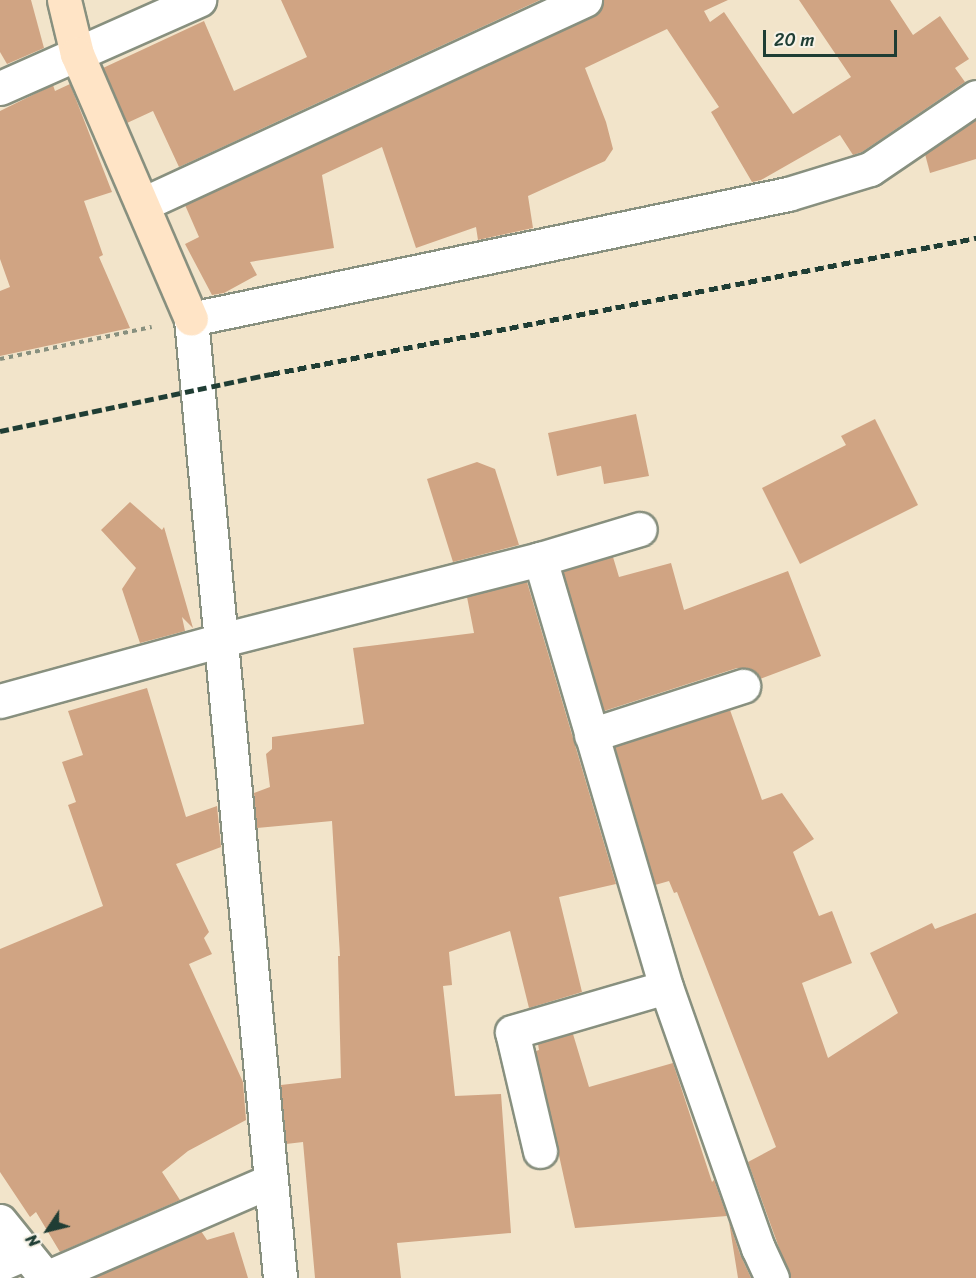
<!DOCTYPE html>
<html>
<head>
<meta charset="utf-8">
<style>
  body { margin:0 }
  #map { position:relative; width:976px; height:1278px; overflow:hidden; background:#f2e4ca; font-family:Sriracha,sans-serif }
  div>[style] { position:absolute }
  .building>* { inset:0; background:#d0a483 }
  .path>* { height:4px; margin-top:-2px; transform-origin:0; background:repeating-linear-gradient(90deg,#88907f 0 4.5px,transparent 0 9px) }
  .roads { filter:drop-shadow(2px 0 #88907f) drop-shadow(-2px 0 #88907f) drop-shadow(0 2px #88907f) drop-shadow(0 -2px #88907f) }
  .street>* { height:33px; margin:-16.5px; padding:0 16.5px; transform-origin:16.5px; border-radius:16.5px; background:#fff }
  .secondary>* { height:33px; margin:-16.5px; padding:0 16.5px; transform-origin:16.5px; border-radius:16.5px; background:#ffe4c6 }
  .rail>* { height:4.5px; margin-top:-2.25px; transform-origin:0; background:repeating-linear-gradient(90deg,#1f3d34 0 9px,transparent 0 13.5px) }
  span { translate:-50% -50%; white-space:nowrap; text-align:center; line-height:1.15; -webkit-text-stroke:6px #f7f3e8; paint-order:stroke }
  .north { position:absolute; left:18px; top:1200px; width:60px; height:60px; -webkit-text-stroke:4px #f7f3e8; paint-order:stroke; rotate:235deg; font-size:16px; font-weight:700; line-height:24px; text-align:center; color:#1f3d34 }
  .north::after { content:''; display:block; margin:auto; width:21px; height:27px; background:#1f3d34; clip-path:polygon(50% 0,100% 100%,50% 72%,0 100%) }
  .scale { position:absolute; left:763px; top:30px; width:134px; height:27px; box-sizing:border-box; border:3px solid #1f3d34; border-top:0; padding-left:8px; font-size:18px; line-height:21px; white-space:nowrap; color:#1f3d34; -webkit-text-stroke:4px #f7f3e8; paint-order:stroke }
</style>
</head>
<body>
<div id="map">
  <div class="building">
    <i style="clip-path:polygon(0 0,31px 0,44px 48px,7px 64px,0 52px)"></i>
    <i style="clip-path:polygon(281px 0,540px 0,179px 167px,153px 111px,127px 123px,103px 68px,204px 21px,234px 91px,307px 57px)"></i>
    <i style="clip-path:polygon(603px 0,728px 0,704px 11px,710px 22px,724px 12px,793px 114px,851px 77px,799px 0,890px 0,913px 35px,940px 16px,969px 59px,955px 68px,965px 82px,862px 152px,853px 155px,840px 135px,761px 180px,752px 182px,711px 112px,719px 107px,667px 29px,585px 68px,606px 122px,613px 149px,605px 161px,528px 196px,533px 228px,478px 240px,476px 227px,416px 248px,382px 147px,322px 175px,334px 248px,250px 262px,257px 275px,224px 293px,212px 295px,185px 244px,199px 237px,185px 205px,593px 17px,601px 10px)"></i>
    <i style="clip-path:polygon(70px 84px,112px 192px,84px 201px,103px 255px,99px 257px,130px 328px,0 356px,0 291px,10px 287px,0 259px,0 111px,53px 85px,55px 91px)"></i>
    <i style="clip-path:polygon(976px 120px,976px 159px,930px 173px,925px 154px)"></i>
    <i style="clip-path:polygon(636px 414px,649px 476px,604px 484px,601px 466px,557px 476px,548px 433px)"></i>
    <i style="clip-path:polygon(875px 419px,918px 505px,800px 564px,762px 488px,846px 445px,841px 436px)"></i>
    <i style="clip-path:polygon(477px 462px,495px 469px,519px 545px,453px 562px,427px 479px)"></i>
    <i style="clip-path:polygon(130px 502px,162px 530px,164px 527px,193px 628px,182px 617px,185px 631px,140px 643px,122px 589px,136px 568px,101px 530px)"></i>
    <i style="clip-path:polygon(613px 557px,619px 577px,671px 563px,684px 610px,788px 571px,821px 656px,760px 679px,755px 672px,747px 668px,737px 668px,604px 711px,563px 572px)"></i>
    <i style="clip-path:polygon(527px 582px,616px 884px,559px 897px,582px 992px,529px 1008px,510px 931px,449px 952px,452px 985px,443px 986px,455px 1096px,501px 1094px,511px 1233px,397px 1243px,401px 1278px,315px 1278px,303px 1142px,286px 1144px,281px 1085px,341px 1078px,338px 956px,340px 956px,332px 821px,257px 828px,254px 793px,270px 787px,266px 754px,272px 749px,272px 737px,364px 724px,353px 648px,474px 633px,467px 597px)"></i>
    <i style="clip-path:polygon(147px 688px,186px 817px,217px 806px,221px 847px,176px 864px,209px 932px,204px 938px,212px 954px,189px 964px,243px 1082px,246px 1120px,188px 1151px,162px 1172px,180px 1200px,60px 1252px,36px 1212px,30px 1217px,0 1172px,0 949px,103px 906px,68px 805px,76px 802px,62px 762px,83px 755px,68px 711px)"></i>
    <i style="clip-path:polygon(730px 710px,762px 800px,782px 793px,814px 839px,793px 852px,819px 916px,832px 911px,852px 963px,802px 983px,828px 1058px,898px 1013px,870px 953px,932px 923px,935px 929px,976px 913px,976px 1278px,790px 1278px,748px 1162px,776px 1147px,677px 892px,674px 893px,669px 881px,655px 885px,615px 747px)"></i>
    <i style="clip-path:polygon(573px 1034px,589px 1087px,673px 1063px,712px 1182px,714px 1180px,727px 1216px,575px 1228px,536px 1051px,539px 1050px,538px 1044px)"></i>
    <i style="clip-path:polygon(729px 1222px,740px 1254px,751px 1278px,738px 1278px)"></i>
    <i style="clip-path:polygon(201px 1231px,207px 1240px,234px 1232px,248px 1278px,93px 1278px)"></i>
  </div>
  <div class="path">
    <i style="left:0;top:359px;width:155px;rotate:-11.9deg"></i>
  </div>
  <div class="roads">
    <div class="street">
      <i style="left:0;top:88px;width:218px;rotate:-23.9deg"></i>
      <i style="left:143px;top:204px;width:487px;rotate:-24.8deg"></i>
      <i style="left:540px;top:559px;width:446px;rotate:73.6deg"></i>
      <i style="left:666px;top:987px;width:277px;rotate:70.6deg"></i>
      <i style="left:758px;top:1248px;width:33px;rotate:65deg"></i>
      <i style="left:0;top:701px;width:230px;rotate:-15.4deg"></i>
      <i style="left:222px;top:640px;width:328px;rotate:-14.3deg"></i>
      <i style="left:540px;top:559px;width:104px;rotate:-16.7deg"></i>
      <i style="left:591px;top:735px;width:160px;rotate:-17.9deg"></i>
      <i style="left:540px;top:1151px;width:122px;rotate:-103.2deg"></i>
      <i style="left:512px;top:1032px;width:160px;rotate:-16.3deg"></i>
      <i style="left:0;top:1221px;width:73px;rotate:51.1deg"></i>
      <i style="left:46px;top:1278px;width:244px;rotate:-23.4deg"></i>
      <i style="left:0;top:1264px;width:28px;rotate:-23deg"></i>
      <i style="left:280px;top:1278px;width:963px;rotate:-95.3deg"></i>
      <i style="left:191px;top:319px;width:610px;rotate:-11.83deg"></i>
      <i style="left:788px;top:194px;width:86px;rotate:-17deg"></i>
      <i style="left:870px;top:169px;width:128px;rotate:-34.2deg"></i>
    </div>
    <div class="secondary">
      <i style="left:64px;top:0;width:56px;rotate:76.5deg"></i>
      <i style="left:77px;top:54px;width:288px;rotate:66.7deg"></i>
    </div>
  </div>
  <div class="rail">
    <i style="left:0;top:431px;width:277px;rotate:-11.9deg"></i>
    <i style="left:271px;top:374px;width:718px;rotate:-10.92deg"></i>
  </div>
  <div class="north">N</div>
  <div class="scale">20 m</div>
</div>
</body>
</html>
